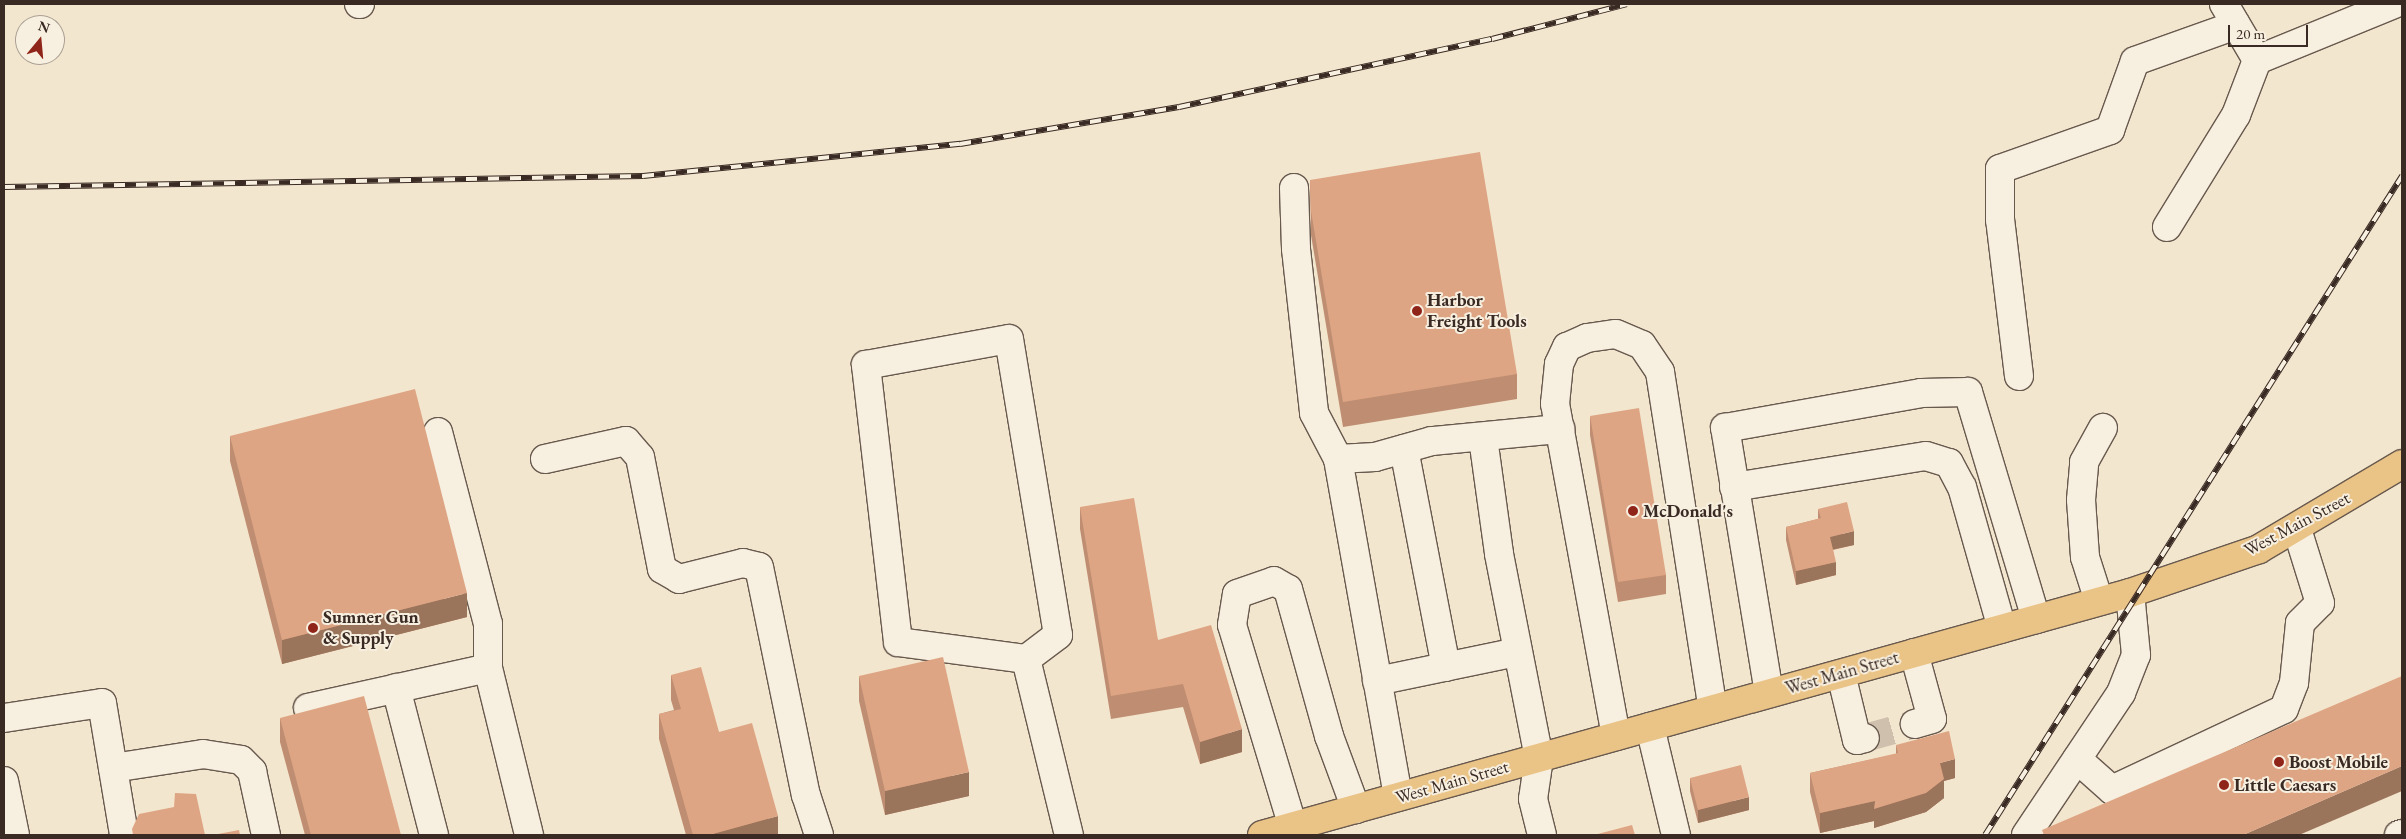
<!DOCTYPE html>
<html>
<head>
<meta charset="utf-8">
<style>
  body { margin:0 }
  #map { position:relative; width:2406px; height:839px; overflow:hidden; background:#f3e6ce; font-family:"EB Garamond",serif }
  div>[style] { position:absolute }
  .minor-tunnel>* { height:28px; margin-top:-14px; transform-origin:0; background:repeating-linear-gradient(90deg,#cec0ac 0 28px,transparent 0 42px) }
  .roads { filter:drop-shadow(1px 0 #68594e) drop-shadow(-1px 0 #68594e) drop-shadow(0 1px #68594e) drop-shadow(0 -1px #68594e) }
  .minor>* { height:28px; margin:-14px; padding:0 14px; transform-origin:14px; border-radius:14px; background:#f7efdf }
  .major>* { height:28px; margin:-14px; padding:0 14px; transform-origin:14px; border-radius:14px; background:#eac387 }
  .rail>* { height:5.5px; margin-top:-2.75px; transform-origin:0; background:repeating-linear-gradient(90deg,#f7efdf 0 11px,#3a2a24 0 22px); box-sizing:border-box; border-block:1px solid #3a2a24 }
  .wall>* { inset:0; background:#bf8e72 }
  .shaded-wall>* { inset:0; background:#9b745c }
  .building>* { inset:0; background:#dea584 }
  .dots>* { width:14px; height:14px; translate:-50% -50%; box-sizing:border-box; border:2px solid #f7efdf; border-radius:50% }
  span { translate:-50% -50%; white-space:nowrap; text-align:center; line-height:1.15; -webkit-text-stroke:4px #f7efdf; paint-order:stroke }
  .poi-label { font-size:18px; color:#3a2a24; font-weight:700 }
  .left { translate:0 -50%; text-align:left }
  .street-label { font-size:18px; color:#3a2a24 }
  .frame { position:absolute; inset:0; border:5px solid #3a2a24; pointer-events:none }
  .north { position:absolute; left:15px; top:15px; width:50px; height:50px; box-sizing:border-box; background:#f7efdf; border:1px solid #aba094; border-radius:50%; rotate:17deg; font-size:14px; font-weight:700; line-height:20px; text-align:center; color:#3a2a24 }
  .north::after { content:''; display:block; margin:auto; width:18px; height:22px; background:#8f2418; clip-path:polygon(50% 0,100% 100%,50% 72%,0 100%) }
  .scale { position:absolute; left:2228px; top:25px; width:80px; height:22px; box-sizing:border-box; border:2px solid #3a2a24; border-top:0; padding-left:6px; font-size:15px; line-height:18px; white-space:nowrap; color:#3a2a24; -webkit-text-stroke:4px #f7efdf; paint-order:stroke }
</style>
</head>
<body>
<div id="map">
  <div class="minor-tunnel">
    <i style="left:1865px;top:738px;width:52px;rotate:-15.6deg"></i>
  </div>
  <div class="roads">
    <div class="minor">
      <i style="left:359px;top:4px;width:1px"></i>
      <i style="left:2224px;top:4px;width:65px;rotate:59.5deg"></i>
      <i style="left:2257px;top:60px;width:148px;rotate:-22.2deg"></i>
      <i style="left:1294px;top:188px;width:61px;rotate:88.1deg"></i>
      <i style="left:1296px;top:249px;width:165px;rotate:83.7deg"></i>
      <i style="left:1314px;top:413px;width:52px;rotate:62.4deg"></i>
      <i style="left:1338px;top:459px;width:343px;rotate:79.9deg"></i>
      <i style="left:2167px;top:227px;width:132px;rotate:-58.4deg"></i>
      <i style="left:2236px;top:115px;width:59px;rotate:-69.1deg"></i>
      <i style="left:1009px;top:339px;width:300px;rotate:80.6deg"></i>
      <i style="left:1058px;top:635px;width:40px;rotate:143deg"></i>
      <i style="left:1026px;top:659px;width:129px;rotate:-172.4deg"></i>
      <i style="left:898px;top:642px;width:279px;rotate:-96.6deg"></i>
      <i style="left:866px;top:365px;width:145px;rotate:-10.3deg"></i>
      <i style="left:2019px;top:376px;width:157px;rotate:-96.9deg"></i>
      <i style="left:2000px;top:220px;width:51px;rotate:-90deg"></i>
      <i style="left:2000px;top:169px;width:117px;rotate:-19.5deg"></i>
      <i style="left:2110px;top:130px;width:73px;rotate:-70.1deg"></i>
      <i style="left:2135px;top:61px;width:107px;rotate:-19.6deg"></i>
      <i style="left:438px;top:432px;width:198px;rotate:75.4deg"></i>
      <i style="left:488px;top:624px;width:44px;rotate:90deg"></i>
      <i style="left:1483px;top:438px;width:117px;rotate:82.1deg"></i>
      <i style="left:1499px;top:554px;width:208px;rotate:78.9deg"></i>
      <i style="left:1539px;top:758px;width:41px;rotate:98.3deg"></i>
      <i style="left:1533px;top:799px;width:37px;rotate:76deg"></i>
      <i style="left:1404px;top:449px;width:222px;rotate:79.1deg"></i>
      <i style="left:545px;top:459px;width:83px;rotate:-12.5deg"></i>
      <i style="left:626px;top:441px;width:21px;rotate:49deg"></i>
      <i style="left:640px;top:457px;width:114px;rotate:78.9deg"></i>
      <i style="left:662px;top:569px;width:20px;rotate:30deg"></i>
      <i style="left:679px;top:579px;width:66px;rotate:-14deg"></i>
      <i style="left:743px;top:563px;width:16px;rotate:14deg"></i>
      <i style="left:759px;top:567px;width:233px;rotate:78.4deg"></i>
      <i style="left:806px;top:795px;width:42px;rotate:72deg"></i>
      <i style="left:1338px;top:459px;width:37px;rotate:-3deg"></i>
      <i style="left:1375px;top:457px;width:59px;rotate:-15.7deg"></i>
      <i style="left:1432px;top:441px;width:129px;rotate:-5.4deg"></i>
      <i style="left:1734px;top:487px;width:194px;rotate:-9.2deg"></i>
      <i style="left:1926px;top:456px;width:24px;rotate:17deg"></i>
      <i style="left:1949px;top:463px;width:27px;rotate:62deg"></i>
      <i style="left:1962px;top:487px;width:147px;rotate:74.2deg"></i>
      <i style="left:2099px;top:601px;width:46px;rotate:-107.7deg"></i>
      <i style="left:2085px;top:557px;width:57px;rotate:-94deg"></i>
      <i style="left:2081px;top:500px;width:38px;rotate:-85deg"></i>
      <i style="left:2084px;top:462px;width:39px;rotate:-61deg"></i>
      <i style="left:1914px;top:653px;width:68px;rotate:74.7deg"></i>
      <i style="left:1932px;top:719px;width:18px;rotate:164deg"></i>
      <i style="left:1026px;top:659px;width:181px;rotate:76.3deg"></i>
      <i style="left:1841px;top:674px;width:68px;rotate:76.4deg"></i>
      <i style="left:1857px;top:740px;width:8px;rotate:-14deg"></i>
      <i style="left:1377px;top:681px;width:143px;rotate:-11.7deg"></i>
      <i style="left:396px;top:688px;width:152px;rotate:75.5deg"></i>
      <i style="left:1769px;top:693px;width:269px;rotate:-99.4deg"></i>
      <i style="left:1725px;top:428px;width:199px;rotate:-10.1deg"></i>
      <i style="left:1921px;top:393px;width:47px;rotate:-1.2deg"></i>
      <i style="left:1968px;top:392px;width:237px;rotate:73.3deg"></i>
      <i style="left:308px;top:708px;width:184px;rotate:-12.5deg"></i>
      <i style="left:488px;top:668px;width:172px;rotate:76.2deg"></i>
      <i style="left:4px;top:718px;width:99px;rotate:-8.7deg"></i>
      <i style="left:102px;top:703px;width:134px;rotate:80.5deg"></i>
      <i style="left:1650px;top:727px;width:111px;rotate:76.5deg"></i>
      <i style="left:1616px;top:736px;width:338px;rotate:-100.4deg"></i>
      <i style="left:1555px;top:404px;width:40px;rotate:-84.3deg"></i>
      <i style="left:1559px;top:364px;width:19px;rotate:-65deg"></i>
      <i style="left:1567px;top:347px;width:22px;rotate:-24deg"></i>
      <i style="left:1587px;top:338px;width:29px;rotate:-8deg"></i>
      <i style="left:1616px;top:334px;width:28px;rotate:23deg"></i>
      <i style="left:1642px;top:345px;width:32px;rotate:56deg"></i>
      <i style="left:1660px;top:372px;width:341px;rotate:81.1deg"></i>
      <i style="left:2077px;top:759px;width:47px;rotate:41.5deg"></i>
      <i style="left:2112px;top:790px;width:190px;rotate:-25.2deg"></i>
      <i style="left:2284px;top:709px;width:28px;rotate:-69deg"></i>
      <i style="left:2294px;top:683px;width:60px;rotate:-84.3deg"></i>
      <i style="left:2300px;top:623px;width:28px;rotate:-45deg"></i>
      <i style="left:2320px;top:603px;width:77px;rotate:-107.3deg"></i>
      <i style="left:113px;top:768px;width:91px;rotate:-8.8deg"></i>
      <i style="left:203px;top:754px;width:38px;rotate:9deg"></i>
      <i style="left:241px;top:760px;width:16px;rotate:45deg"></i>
      <i style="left:252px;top:771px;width:66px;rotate:77.7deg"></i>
      <i style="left:4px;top:781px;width:55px;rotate:78.5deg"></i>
      <i style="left:1293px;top:827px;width:211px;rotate:-106.8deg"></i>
      <i style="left:1232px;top:625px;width:31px;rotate:-81deg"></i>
      <i style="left:1237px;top:594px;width:39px;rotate:-19deg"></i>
      <i style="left:1274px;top:581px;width:16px;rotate:30deg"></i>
      <i style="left:1288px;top:589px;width:153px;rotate:74.4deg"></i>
      <i style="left:1329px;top:736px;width:78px;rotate:69.7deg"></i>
      <i style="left:2026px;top:835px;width:171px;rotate:-56.2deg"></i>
      <i style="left:2121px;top:693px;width:41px;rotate:-68.5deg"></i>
      <i style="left:2136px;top:655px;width:62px;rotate:-95.5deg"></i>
      <i style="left:2399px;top:835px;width:3px;rotate:-18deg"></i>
    </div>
    <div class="major">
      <i style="left:1262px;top:835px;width:901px;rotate:-15.58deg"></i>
      <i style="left:2130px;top:593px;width:136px;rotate:-18.8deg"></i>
      <i style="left:2259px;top:549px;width:166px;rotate:-30.7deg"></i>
    </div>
  </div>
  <div class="rail">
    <i style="left:4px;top:187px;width:639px;rotate:-0.99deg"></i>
    <i style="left:643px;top:176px;width:319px;rotate:-5.8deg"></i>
    <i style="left:960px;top:144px;width:222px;rotate:-9.6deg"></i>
    <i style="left:1179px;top:107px;width:320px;rotate:-12.3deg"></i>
    <i style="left:1492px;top:39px;width:139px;rotate:-14.5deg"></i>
    <i style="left:1985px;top:835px;width:780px;rotate:-57.68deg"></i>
  </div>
  <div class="wall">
    <i style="clip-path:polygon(1310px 180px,1517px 374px,1517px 399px,1343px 427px,1311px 235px)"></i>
    <i style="clip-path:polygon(1590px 416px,1666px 575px,1666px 594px,1618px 602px,1590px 435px)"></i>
    <i style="clip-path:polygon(230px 436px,467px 617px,282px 664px,230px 461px)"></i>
    <i style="clip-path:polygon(1080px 507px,1158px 640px,1242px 752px,1200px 764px,1183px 707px,1111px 719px,1080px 529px)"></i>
    <i style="clip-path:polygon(1818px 509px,1854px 545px,1833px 550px,1836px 575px,1796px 585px,1786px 540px,1786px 527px,1818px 519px)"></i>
    <i style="clip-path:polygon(671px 675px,719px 732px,778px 835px,686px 835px,659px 739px,659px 714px,674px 710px,671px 700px)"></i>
    <i style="clip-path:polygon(859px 676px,969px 796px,885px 815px,859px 701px)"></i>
    <i style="clip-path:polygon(280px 718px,401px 835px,305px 835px,280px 742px)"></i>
    <i style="clip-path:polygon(1896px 745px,1955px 778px,1944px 781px,1944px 798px,1926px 812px,1874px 828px,1874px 821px,1820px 833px,1810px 792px,1810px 773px,1896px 754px)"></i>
    <i style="clip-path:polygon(1690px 778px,1749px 810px,1698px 823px,1690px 791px)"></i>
  </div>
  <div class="shaded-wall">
    <i style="clip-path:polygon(1854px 531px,1854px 545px,1830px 550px,1830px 537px)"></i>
    <i style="clip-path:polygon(1836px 562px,1836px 575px,1796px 585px,1796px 571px)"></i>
    <i style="clip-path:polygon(467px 593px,467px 617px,282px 664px,282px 640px)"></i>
    <i style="clip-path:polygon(1242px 729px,1242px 752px,1200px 764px,1200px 742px)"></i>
    <i style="clip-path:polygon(1955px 759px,1955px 778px,1944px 781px,1944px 798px,1926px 812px,1874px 828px,1874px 821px,1820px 833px,1820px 813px,1875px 801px,1940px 763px)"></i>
    <i style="clip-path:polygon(2402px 766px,2402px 791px,2299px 835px,2243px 835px)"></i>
    <i style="clip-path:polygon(969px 772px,969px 796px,885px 815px,885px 791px)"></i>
    <i style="clip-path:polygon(1749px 797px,1749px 810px,1698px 823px,1698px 810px)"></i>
    <i style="clip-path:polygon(778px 816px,778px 835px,709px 835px)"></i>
  </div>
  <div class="building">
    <i style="clip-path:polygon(1480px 152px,1517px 374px,1343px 402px,1311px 211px,1310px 180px)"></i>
    <i style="clip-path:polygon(415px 389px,467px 593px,282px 640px,230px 436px)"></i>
    <i style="clip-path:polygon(1639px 408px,1666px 575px,1618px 582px,1590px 416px)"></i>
    <i style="clip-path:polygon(1134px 498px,1158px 640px,1211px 625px,1242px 729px,1200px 742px,1183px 684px,1111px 696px,1080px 507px)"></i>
    <i style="clip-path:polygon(1847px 502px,1854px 531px,1830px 537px,1836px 562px,1796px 571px,1786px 527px,1821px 518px,1818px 509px)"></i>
    <i style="clip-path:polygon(943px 657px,969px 772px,885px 791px,859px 676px)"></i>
    <i style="clip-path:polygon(701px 667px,719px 732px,752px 723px,778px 816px,709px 835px,693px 835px,659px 714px,681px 709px,671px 675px)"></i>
    <i style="clip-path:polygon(2402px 676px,2402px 766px,2243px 835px,2044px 835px,2042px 830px)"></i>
    <i style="clip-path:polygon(364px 696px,401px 835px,311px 835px,280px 718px)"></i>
    <i style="clip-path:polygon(1949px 731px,1955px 759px,1940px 763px,1944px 779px,1926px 793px,1874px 809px,1875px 801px,1820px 813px,1810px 773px,1898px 753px,1896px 745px)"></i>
    <i style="clip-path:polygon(1741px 765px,1749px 797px,1698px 810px,1690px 778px)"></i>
    <i style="clip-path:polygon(175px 793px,196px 794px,205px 835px,133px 835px,132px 829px,139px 814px,174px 807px)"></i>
    <i style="clip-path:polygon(1632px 825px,1635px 835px,1594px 835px)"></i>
    <i style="clip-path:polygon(239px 830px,240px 835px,213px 835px)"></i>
  </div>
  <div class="dots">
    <i style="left:1417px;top:311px;background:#8f2418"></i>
    <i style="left:1633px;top:511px;background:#8f2418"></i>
    <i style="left:313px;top:628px;background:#8f2418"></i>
    <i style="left:2279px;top:762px;background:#8f2418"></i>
    <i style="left:2224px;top:785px;background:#8f2418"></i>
  </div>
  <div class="poi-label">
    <span class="left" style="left:1427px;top:311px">Harbor<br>Freight Tools</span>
    <span class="left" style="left:1643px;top:511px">McDonald's</span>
    <span class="left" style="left:323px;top:628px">Sumner Gun<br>&amp; Supply</span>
    <span class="left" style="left:2289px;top:762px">Boost Mobile</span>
    <span class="left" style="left:2234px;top:785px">Little Caesars</span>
  </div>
  <div class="street-label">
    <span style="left:2297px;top:524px;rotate:-28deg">West Main Street</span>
    <span style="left:1842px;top:673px;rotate:-16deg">West Main Street</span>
    <span style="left:1452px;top:782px;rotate:-16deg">West Main Street</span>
  </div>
  <div class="frame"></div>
  <div class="north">N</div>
  <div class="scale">20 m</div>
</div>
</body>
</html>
